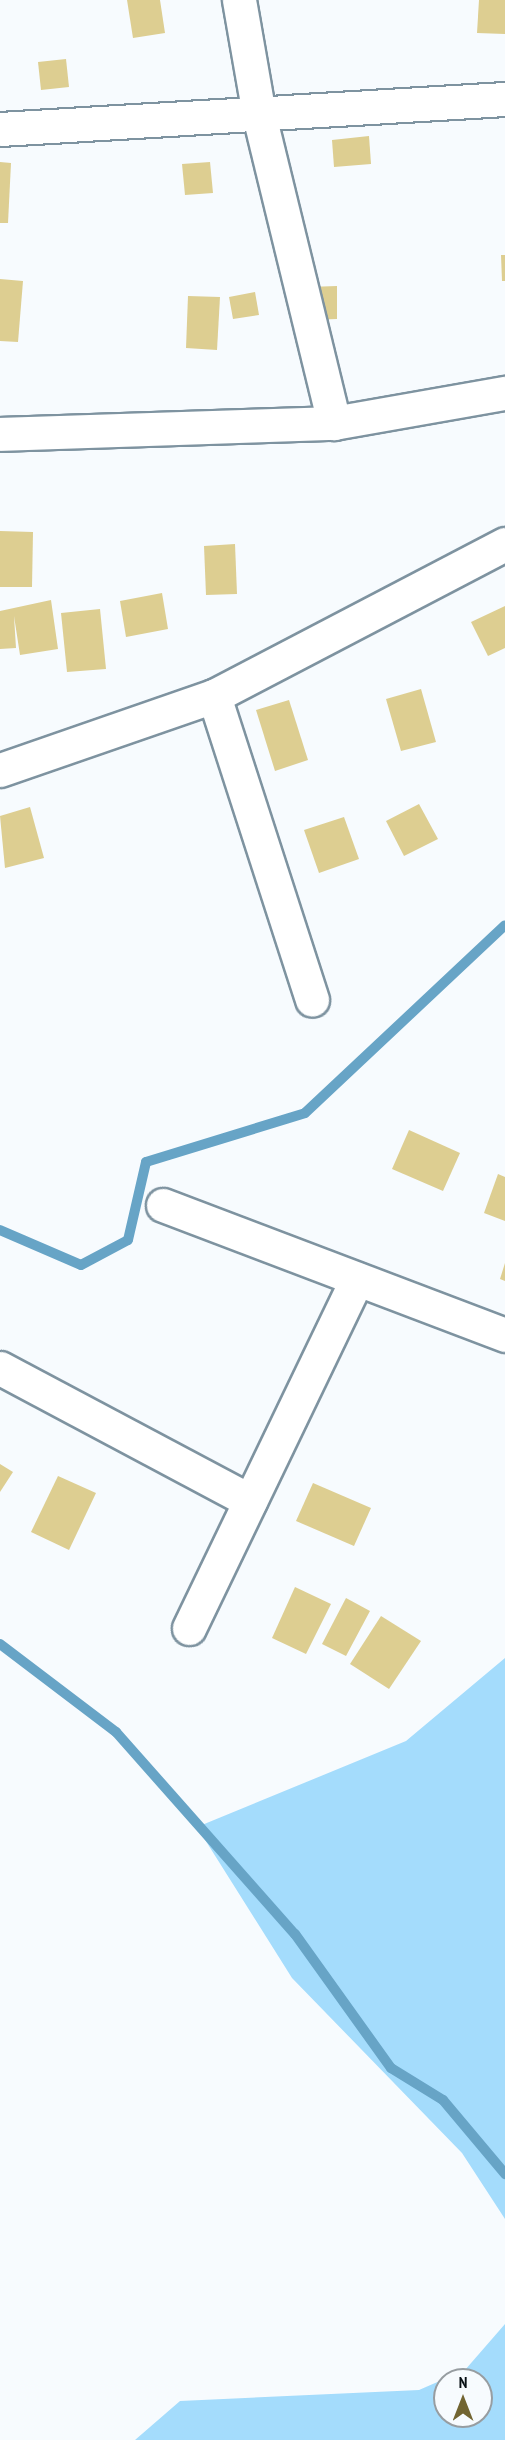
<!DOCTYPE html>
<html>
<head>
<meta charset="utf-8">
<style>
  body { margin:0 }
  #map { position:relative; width:505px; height:2440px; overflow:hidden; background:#f7fbfe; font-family:"PT Sans Narrow",sans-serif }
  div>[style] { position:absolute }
  .green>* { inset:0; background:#a4dcfc }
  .stream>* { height:10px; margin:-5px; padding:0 5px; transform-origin:5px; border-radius:5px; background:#67a4c6 }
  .building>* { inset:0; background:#ddce91 }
  .roads { filter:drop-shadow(2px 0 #7e93a0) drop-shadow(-2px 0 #7e93a0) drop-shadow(0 2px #7e93a0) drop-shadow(0 -2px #7e93a0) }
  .minor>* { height:33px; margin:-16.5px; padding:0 16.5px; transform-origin:16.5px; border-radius:16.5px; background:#fff }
  .tertiary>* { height:33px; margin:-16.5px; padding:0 16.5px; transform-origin:16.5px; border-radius:16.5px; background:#fff }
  span { translate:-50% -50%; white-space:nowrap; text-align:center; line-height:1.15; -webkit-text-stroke:5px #f7fbfe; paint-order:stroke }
  .north { position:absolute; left:433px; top:2368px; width:60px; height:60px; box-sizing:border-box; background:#f7fbfe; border:2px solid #979da1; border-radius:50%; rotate:0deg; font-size:16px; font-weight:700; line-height:24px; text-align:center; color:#081015 }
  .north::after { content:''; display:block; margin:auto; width:21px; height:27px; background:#726532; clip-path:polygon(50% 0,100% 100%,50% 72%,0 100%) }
</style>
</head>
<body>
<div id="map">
  <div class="green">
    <i style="clip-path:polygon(505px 1658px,505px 2219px,462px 2153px,292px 1978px,197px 1827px,406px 1741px)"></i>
    <i style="clip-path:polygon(evenodd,505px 2324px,505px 2440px,135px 2440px,180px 2401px,419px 2390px,465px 2370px,505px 2324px,445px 2380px,481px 2380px,481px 2416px,445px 2416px,445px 2380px)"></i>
  </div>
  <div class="stream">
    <i style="left:0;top:1230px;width:88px;rotate:23.4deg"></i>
    <i style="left:81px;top:1265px;width:53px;rotate:-28deg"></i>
    <i style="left:128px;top:1240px;width:80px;rotate:-77deg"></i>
    <i style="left:146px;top:1162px;width:166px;rotate:-17.1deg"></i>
    <i style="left:305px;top:1113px;width:274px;rotate:-43.2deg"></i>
    <i style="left:0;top:1644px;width:146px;rotate:37.2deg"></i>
    <i style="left:116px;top:1732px;width:270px;rotate:48.5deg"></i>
    <i style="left:295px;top:1934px;width:165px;rotate:54.4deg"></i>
    <i style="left:391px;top:2068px;width:61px;rotate:31.6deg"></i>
    <i style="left:443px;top:2100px;width:97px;rotate:50deg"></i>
  </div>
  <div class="building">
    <i style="clip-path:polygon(127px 0,160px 0,165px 33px,133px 38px)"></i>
    <i style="clip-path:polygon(479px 0,505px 0,505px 34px,477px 33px)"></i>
    <i style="clip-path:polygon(66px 59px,69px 87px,41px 90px,38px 62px)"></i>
    <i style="clip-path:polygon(369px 136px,371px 164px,334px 167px,332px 140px)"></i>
    <i style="clip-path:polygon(0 162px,11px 163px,8px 223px,0 223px)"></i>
    <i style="clip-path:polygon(210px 162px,213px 193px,185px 195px,182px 164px)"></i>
    <i style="clip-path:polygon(501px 255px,505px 255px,505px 281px,502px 281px)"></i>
    <i style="clip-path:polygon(0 279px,23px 281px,18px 342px,0 341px)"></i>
    <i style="clip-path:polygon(337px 286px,337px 319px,309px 320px,308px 287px)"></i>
    <i style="clip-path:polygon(255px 292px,259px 315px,233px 319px,229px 297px)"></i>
    <i style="clip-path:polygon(188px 296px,220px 297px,217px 350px,186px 348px)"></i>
    <i style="clip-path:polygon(0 531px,33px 532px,32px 587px,0 587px)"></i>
    <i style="clip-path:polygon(235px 544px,237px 594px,206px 595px,204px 546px)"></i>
    <i style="clip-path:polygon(162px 593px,168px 629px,126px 637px,120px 601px)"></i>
    <i style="clip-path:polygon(51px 600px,58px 649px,20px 655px,14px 616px,16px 648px,0 649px,0 611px)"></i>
    <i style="clip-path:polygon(505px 606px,505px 648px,488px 656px,471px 622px)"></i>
    <i style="clip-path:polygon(100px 609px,106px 669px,67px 672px,61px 613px)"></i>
    <i style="clip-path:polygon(421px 689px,436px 742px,401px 751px,386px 699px)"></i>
    <i style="clip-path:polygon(289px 700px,308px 760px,275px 771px,256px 710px)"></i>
    <i style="clip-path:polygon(419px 804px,438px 839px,404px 856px,386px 821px)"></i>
    <i style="clip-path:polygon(30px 807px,44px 858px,5px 868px,0 816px)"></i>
    <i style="clip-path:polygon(344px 817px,359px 859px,319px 873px,304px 830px)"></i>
    <i style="clip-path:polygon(409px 1130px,460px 1153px,443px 1191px,392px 1169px)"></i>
    <i style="clip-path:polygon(498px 1174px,505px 1177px,505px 1221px,484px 1213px)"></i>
    <i style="clip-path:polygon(505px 1263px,505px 1281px,500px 1279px)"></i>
    <i style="clip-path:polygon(0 1464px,13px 1472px,0 1492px)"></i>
    <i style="clip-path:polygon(58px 1476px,96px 1493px,69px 1550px,31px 1532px)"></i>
    <i style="clip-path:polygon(313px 1483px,371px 1508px,354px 1546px,296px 1521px)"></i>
    <i style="clip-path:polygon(295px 1587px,331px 1604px,306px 1654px,272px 1638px)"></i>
    <i style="clip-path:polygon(346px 1598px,370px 1611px,346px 1656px,322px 1644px)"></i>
    <i style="clip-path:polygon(381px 1616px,421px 1641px,389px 1689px,350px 1664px)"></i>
  </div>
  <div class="roads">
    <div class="minor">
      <i style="left:239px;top:0;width:117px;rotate:80.1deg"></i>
      <i style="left:259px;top:115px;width:317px;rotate:76.3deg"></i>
      <i style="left:0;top:129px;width:506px;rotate:-3.4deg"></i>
      <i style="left:0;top:434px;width:334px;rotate:-1.9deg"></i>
      <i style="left:334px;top:423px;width:174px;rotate:-10deg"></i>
      <i style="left:214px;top:696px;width:319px;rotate:72.1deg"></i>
      <i style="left:163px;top:1205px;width:366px;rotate:20.8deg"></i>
      <i style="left:0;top:1368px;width:283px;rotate:28deg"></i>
      <i style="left:189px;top:1628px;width:387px;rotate:-64.3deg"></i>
    </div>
    <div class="tertiary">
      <i style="left:0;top:770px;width:226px;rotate:-19.1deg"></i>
      <i style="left:214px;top:696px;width:328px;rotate:-27.6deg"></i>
    </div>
  </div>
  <div class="north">N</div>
</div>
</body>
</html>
